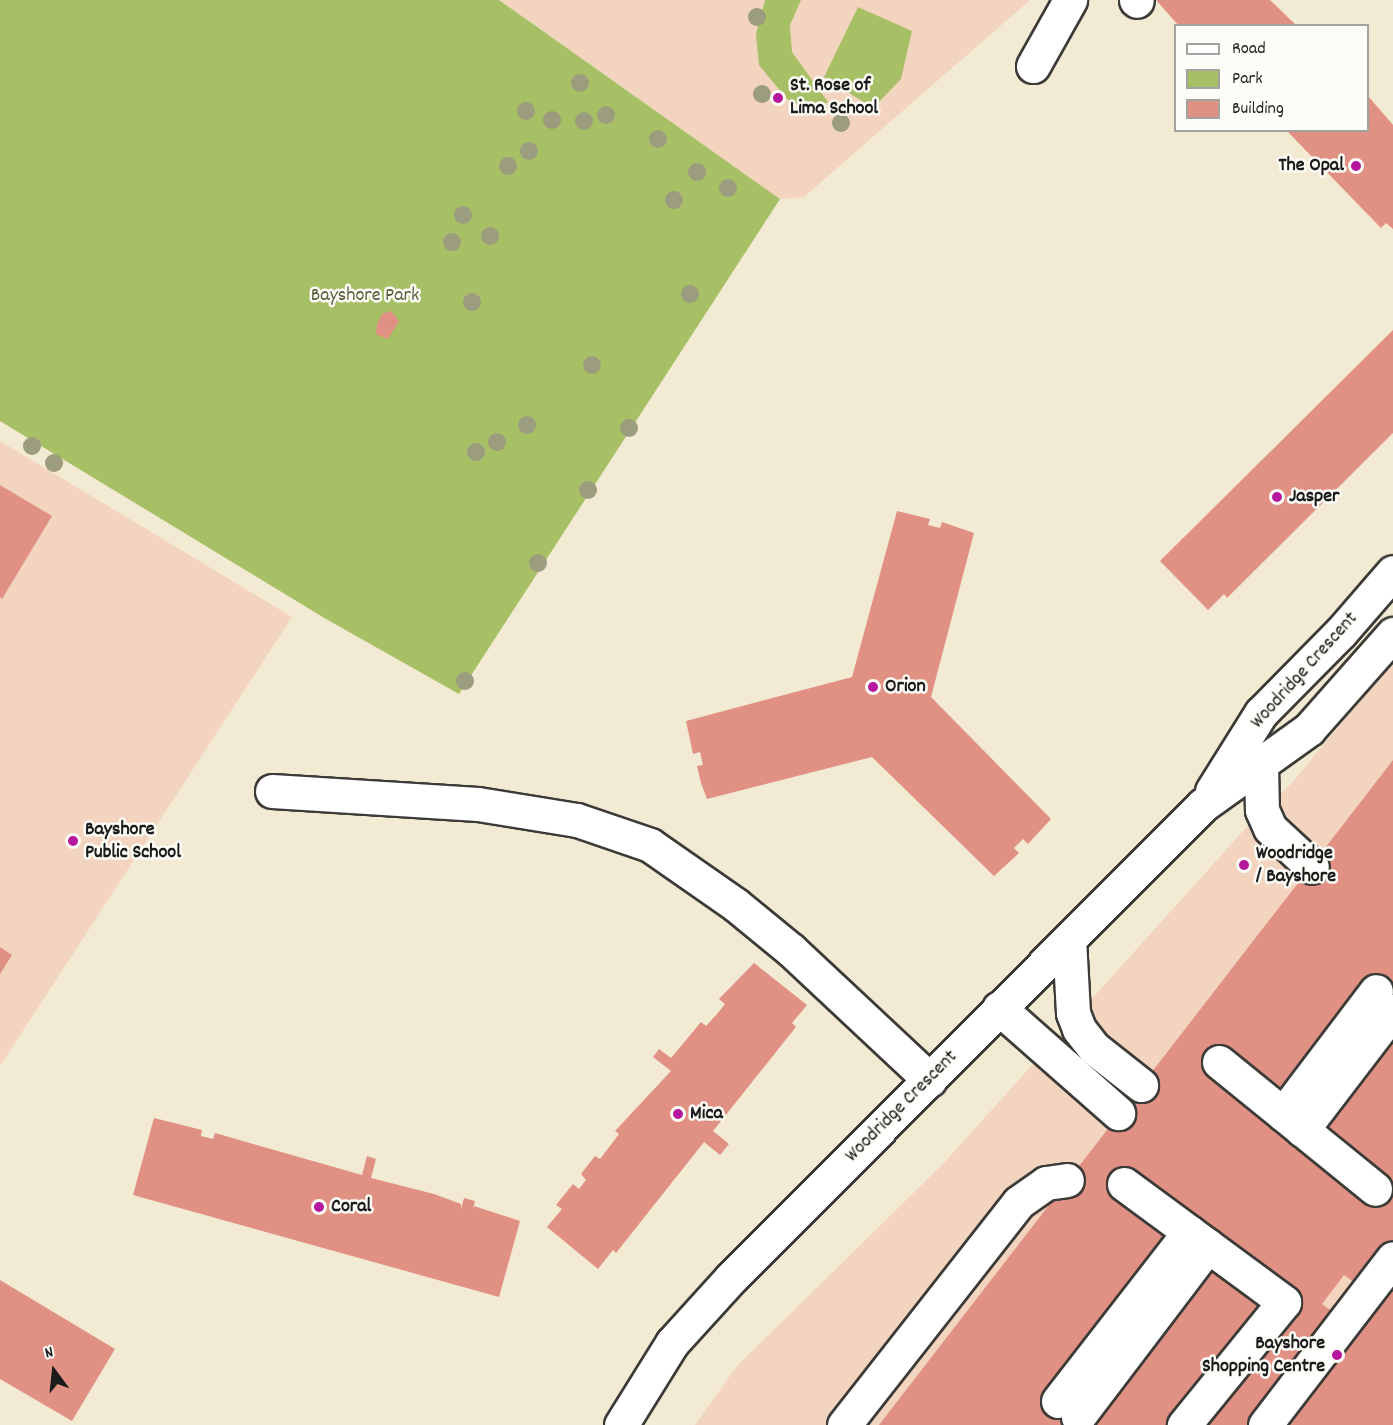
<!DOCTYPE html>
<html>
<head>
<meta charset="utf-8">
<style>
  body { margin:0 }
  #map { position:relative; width:1393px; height:1425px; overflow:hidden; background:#f3ead3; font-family:Dekko,sans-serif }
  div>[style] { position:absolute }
  .built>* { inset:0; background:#f3d4bf }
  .green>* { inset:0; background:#a7bf65 }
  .building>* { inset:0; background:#e09184 }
  .roads { filter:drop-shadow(2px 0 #3c3b37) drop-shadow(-2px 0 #3c3b37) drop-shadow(0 2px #3c3b37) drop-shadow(0 -2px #3c3b37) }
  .minor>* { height:33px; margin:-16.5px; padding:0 16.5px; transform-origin:16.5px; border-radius:16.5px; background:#fff }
  .trees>* { width:18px; height:18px; margin:-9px; border-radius:50%; background:#9c9c7e }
  .dots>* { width:16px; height:16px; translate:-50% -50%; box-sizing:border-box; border:3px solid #fdfcf7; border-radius:50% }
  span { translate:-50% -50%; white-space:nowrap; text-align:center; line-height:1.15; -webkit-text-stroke:5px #fdfcf7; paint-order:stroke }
  .poi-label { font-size:20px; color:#1c1c1c; font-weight:700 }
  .left { translate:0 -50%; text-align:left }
  .right { translate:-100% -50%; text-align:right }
  .park-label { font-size:20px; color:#545d39 }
  .street-label { font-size:20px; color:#1c1c1c }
  .legend { position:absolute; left:1174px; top:24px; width:195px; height:108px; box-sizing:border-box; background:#fdfcf7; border:2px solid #a3a29f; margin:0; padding:8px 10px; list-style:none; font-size:18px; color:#1c1c1c }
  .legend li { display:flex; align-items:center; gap:12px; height:30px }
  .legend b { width:30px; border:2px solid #a3a29f }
  .north { position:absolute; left:24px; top:1341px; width:60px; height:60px; -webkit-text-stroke:4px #fdfcf7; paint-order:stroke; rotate:345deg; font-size:16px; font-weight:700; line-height:24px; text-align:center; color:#1c1c1c }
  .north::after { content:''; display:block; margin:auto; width:21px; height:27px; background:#1c1c1c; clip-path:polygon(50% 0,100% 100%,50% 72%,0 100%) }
</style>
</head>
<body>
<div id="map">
  <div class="built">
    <i style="clip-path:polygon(500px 0,1030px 0,804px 197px,780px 199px)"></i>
    <i style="clip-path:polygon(0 441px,292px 617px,0 1066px)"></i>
    <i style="clip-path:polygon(1393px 660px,1393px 1425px,695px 1425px,737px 1366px,943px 1164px,1262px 810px,1292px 783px)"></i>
  </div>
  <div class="green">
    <i style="clip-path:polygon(0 0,499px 0,780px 199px,459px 694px,326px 619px,0 421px)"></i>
    <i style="clip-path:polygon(765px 0,801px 0,790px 25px,792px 52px,828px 102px,812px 111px,787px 99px,759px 65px,756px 34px)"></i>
    <i style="clip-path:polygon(858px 7px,912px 31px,901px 79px,873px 108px,824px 77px)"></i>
  </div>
  <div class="building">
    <i style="clip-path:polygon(1156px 0,1270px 0,1297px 26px,1179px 26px)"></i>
    <i style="clip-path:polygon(1368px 96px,1393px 125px,1393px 229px,1386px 223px,1381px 228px,1286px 130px,1368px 130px)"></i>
    <i style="clip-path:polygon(391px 311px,399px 321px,388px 339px,376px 334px,377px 324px,382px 314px)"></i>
    <i style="clip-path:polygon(1393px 330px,1393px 433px,1227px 598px,1224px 594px,1208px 610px,1160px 561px)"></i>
    <i style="clip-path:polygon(0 485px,52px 516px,2px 599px,0 597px)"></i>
    <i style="clip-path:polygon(897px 511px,930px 519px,928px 525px,940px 528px,942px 522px,974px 533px,931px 697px,1051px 819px,1028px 844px,1023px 839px,1014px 848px,1019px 853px,994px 876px,872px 757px,707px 799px,701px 783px,697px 766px,703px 765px,700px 752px,693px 754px,686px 721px,852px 677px)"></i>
    <i style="clip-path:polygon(1393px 760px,1393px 1245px,1361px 1287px,1344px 1275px,1322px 1304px,1361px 1332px,1393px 1289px,1393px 1425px,879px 1425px)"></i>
    <i style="clip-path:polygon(0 947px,12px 955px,0 974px)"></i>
    <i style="clip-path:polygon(754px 963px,807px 1005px,792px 1023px,796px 1027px,713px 1131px,729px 1144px,720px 1155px,704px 1142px,616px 1253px,613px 1250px,598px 1269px,547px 1227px,562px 1209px,556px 1205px,573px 1184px,579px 1189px,586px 1180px,581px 1174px,595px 1156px,600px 1159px,619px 1134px,615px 1131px,671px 1071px,653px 1057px,659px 1049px,671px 1058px,701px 1022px,706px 1026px,717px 1014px,725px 1004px,719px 999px)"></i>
    <i style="clip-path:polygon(154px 1118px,202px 1130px,201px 1136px,213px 1139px,215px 1133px,362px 1175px,367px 1156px,376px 1159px,371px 1178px,434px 1194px,461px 1204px,461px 1209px,464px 1198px,475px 1201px,472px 1212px,474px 1206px,520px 1221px,499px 1297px,133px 1195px)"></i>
    <i style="clip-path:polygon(0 1280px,115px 1349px,72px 1421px,0 1379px)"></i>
  </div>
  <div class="roads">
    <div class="minor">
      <i style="left:1136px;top:0;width:1px;rotate:45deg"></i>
      <i style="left:1033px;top:66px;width:76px;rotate:-60.7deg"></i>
      <i style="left:1261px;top:764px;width:46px;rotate:88.8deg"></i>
      <i style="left:1262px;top:810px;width:20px;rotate:66deg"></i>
      <i style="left:1270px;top:828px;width:57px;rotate:42.9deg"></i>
      <i style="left:272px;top:791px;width:206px;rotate:3.6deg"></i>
      <i style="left:478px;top:804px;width:100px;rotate:9.2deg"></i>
      <i style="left:577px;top:820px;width:77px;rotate:18.9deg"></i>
      <i style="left:650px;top:845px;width:105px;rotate:34.9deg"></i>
      <i style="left:736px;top:905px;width:71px;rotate:39.3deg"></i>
      <i style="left:791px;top:950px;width:190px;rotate:43.1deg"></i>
      <i style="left:1212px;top:791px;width:92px;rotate:-57.9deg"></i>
      <i style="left:1261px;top:713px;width:114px;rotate:-45.4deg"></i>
      <i style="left:1341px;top:632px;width:79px;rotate:-49.1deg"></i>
      <i style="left:1069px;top:939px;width:74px;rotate:86.9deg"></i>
      <i style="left:1073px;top:1013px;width:17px;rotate:69deg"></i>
      <i style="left:1079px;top:1029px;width:24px;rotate:52deg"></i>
      <i style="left:1094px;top:1048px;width:60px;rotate:38.2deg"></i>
      <i style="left:999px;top:1008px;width:159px;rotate:41.4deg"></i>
      <i style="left:1219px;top:1062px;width:201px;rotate:39.1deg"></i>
      <i style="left:1283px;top:1114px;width:154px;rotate:-52.9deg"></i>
      <i style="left:1302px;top:1130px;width:150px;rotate:-52.6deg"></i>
      <i style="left:1124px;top:1184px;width:199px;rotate:36.4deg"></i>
      <i style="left:1284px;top:1302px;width:159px;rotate:129.1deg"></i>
      <i style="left:1058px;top:1401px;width:214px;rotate:-52.2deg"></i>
      <i style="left:1078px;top:1417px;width:215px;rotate:-52.8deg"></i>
      <i style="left:621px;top:1425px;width:97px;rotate:-58.1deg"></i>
      <i style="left:672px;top:1343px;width:88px;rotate:-47.8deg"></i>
      <i style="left:731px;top:1278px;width:668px;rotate:-45.06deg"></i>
      <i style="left:1203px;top:805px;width:130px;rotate:-35.6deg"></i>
      <i style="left:1309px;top:729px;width:127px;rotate:-48.5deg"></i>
      <i style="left:844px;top:1425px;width:283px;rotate:-51.9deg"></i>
      <i style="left:1019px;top:1202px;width:33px;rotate:-35deg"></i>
      <i style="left:1046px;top:1183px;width:21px;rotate:-8deg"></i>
      <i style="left:1265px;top:1425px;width:210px;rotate:-52.5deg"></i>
    </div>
  </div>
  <div class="trees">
    <i style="left:757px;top:17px"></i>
    <i style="left:580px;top:83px"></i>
    <i style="left:762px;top:94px"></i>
    <i style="left:526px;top:111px"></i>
    <i style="left:606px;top:115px"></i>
    <i style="left:552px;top:120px"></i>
    <i style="left:584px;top:121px"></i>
    <i style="left:841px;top:123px"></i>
    <i style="left:658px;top:139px"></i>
    <i style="left:529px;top:151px"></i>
    <i style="left:508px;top:166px"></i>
    <i style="left:697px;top:172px"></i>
    <i style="left:728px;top:188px"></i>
    <i style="left:674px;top:200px"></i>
    <i style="left:463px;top:215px"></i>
    <i style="left:490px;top:236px"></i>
    <i style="left:452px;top:242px"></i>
    <i style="left:690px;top:294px"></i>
    <i style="left:472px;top:302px"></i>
    <i style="left:592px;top:365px"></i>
    <i style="left:527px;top:425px"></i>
    <i style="left:629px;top:428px"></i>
    <i style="left:497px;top:442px"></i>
    <i style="left:32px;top:446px"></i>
    <i style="left:476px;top:452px"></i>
    <i style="left:54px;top:463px"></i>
    <i style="left:588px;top:490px"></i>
    <i style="left:538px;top:563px"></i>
    <i style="left:465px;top:681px"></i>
  </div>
  <div class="dots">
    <i style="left:778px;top:98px;background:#b5179e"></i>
    <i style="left:1356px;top:166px;background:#b5179e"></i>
    <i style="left:1277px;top:497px;background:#b5179e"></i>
    <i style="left:873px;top:687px;background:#b5179e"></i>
    <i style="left:73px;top:841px;background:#b5179e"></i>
    <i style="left:1244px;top:865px;background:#b5179e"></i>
    <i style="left:678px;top:1114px;background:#b5179e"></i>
    <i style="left:319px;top:1207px;background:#b5179e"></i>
    <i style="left:1337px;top:1355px;background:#b5179e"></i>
  </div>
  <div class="poi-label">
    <span class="left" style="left:790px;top:98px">St. Rose of<br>Lima School</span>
    <span class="right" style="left:1344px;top:166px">The Opal</span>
    <span class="left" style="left:1289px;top:497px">Jasper</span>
    <span class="left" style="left:885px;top:687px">Orion</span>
    <span class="left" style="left:85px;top:842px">Bayshore<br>Public School</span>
    <span class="left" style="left:1256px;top:866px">Woodridge<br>/ Bayshore</span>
    <span class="left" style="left:690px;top:1114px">Mica</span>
    <span class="left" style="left:331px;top:1207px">Coral</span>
    <span class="right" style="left:1325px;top:1356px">Bayshore<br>Shopping Centre</span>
  </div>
  <div class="park-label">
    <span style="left:365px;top:296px">Bayshore Park</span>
  </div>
  <div class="street-label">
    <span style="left:1305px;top:671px;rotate:-48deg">Woodridge Crescent</span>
    <span style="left:902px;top:1107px;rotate:-45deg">Woodridge Crescent</span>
  </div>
  <ul class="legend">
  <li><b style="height:8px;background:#fff"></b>Road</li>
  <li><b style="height:16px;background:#a7bf65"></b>Park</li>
  <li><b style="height:16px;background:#e09184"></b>Building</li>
  </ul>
  <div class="north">N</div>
</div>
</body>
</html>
